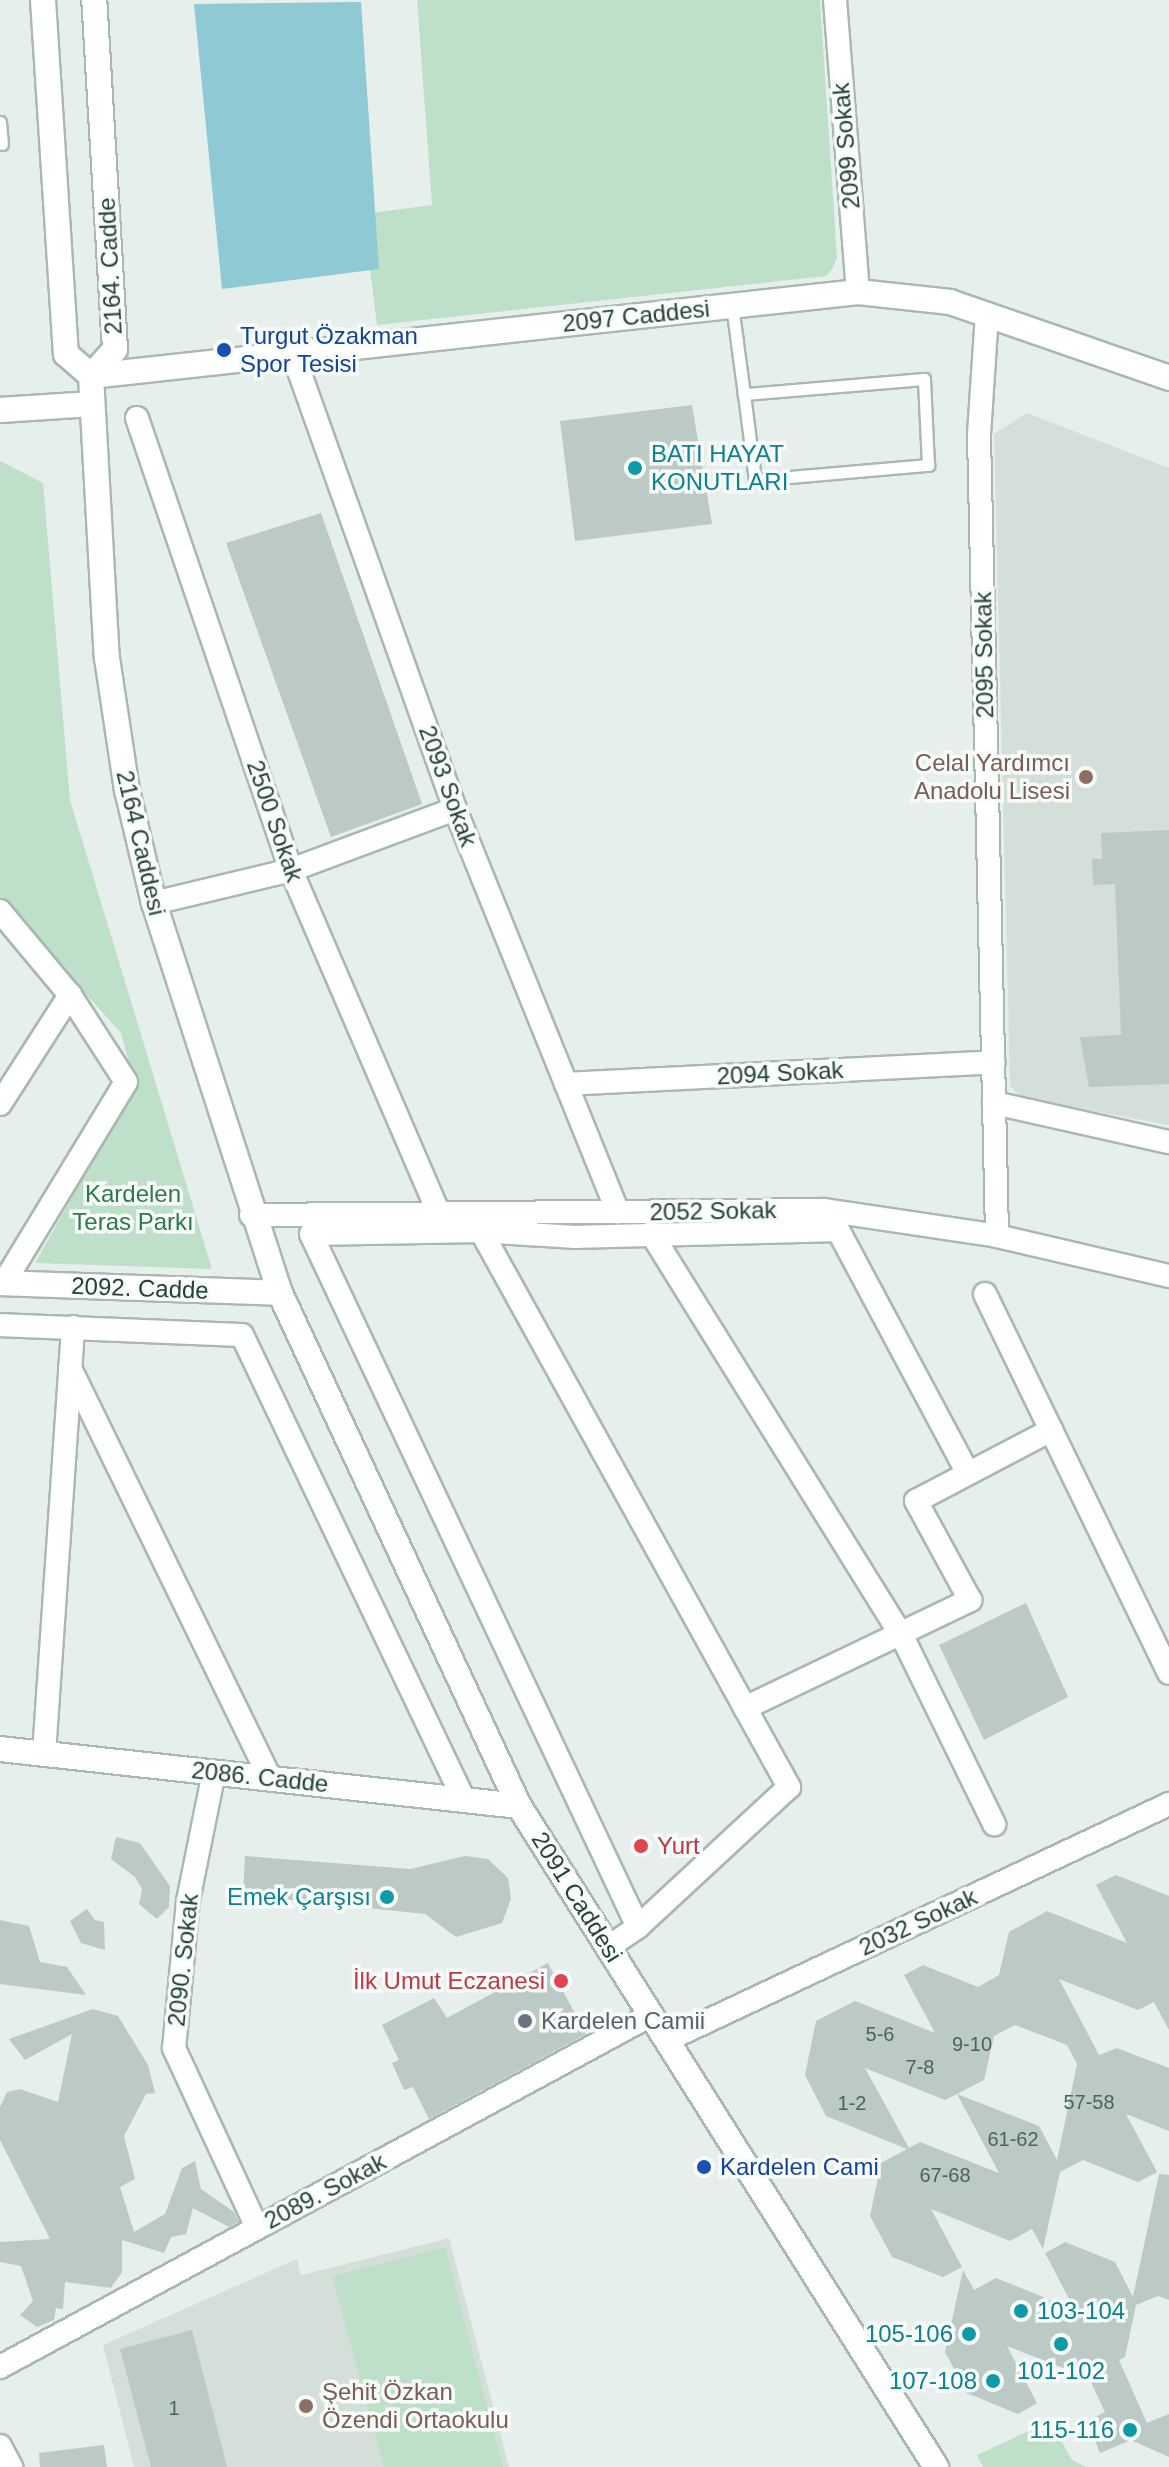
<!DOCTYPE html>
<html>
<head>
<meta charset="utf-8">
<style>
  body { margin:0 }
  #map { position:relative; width:1169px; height:2467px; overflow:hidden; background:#e6efeb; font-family:Helvetica,sans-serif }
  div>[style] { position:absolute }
  .built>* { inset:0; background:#d4dfda }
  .green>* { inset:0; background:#bfe0c8 }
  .water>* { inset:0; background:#8ec9d4 }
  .building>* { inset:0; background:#bbcac4 }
  .roads { filter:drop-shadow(2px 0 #a8b8b2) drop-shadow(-2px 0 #a8b8b2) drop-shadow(0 2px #a8b8b2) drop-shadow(0 -2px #a8b8b2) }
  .service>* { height:11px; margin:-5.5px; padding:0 5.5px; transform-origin:5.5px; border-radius:5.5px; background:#fff }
  .minor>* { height:22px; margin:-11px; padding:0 11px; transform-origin:11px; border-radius:11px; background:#fff }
  .tertiary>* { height:24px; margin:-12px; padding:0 12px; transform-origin:12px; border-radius:12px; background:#fff }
  .dots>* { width:22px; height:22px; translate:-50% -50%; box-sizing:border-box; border:4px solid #f7fbf9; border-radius:50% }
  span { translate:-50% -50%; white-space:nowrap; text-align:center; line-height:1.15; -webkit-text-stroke:7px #f7fbf9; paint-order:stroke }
  .number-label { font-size:20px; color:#4a645c }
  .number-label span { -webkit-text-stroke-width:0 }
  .street-label { font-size:24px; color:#24423a }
  .transit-label { font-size:24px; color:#164399 }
  .left { translate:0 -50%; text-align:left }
  .culture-label { font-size:24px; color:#0d838f }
  .right { translate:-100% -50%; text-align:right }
  .education-label { font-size:24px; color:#785e54 }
  .park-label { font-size:24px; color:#2d7a4b }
  .health-label { font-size:24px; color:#be3a42 }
  .worship-label { font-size:24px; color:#5b616d }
</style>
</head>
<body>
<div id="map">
  <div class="built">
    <i style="clip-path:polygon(1027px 413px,1169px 468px,1169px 1125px,1023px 1098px,1010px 1086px,994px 434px)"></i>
    <i style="clip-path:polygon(449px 2238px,509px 2467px,134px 2467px,103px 2345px,297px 2259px,301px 2275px)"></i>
  </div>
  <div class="green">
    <i style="clip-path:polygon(417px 0,820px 0,837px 258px,832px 269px,826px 276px,377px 325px,363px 214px,432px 205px)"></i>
    <i style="clip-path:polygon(0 461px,43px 483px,70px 800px,212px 1269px,35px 1263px,135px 1085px,121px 1033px,0 898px)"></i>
    <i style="clip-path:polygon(445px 2247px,503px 2467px,384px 2467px,332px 2276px)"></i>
    <i style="clip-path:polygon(1050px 2421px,1072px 2460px,1086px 2467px,983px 2467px,977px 2455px)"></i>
  </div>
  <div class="water">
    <i style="clip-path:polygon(361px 2px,379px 269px,222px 289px,194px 4px)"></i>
  </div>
  <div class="building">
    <i style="clip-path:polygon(692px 405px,712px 524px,575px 541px,560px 421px)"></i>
    <i style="clip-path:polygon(321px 513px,422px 804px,331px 837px,226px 543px)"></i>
    <i style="clip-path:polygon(1169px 830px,1169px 1084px,1089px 1087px,1080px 1037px,1121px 1035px,1115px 884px,1093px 885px,1092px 859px,1102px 859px,1101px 833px)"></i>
    <i style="clip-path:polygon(1026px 1603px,1068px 1697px,984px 1740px,939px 1645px)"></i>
    <i style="clip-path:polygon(116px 1837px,140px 1843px,170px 1886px,169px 1907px,157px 1919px,139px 1904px,142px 1889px,135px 1877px,111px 1859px)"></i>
    <i style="clip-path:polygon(245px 1856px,410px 1869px,465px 1856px,488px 1859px,508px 1878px,511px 1899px,502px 1923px,456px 1937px,425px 1914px,243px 1895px)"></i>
    <i style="clip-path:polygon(evenodd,1116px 1875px,1169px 1896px,1169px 2030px,1154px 2002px,1138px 2010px,1059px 1979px,1099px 2055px,1117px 2048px,1169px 2068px,1169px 2131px,1126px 2114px,1157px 2172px,1138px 2182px,1083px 2160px,1060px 2172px,1043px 2249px,1032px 2229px,1010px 2241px,931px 2209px,962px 2267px,943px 2277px,892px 2257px,870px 2216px,881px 2163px,907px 2149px,826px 2116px,805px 2075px,816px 2021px,855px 2001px,935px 2033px,904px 1975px,923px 1965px,978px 1987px,999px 1975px,1009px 1932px,1047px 1911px,1127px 1943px,1096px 1885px,1116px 1875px,1015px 2025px,1067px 2045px,1077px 2064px,1057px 2160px,1039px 2126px,957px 2094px,984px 2080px,994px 2036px,1015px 2025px,1116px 1875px,865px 2068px,945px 2100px,957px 2094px,999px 2173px,920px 2142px,909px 2148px,865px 2068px)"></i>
    <i style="clip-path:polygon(87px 1909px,95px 1920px,104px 1922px,105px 1950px,81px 1943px,70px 1921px)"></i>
    <i style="clip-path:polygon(0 1920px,29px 1926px,40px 1962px,67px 1967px,86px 1995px,0 1984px)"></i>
    <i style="clip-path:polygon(548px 1963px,586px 2034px,429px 2119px,413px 2087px,404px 2090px,392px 2063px,399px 2060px,382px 2025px,434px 1998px,447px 2018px)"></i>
    <i style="clip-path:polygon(93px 2009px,118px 2016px,148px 2065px,155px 2093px,146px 2094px,124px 2136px,135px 2179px,120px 2187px,134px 2232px,165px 2214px,182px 2168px,195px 2161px,201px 2189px,234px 2212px,239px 2222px,229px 2227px,193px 2208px,186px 2234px,171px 2237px,164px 2253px,122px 2240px,122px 2272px,111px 2288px,65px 2282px,63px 2309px,56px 2308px,54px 2320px,37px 2327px,20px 2315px,33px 2301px,21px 2266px,0 2262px,0 2242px,50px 2239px,0 2140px,0 2107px,7px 2092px,20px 2089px,58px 2102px,72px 2034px,25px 2060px,9px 2039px)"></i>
    <i style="clip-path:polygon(1159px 2174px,1169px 2175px,1169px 2300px,1158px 2296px,1136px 2305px,1125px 2357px,1119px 2360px,1147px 2423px,1169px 2414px,1169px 2457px,1131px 2440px,1100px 2453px,1087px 2421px,1105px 2412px,1089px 2378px,1007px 2346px,1037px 2403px,1018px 2414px,967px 2393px,945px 2352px,963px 2270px,974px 2290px,996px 2278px,1075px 2310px,1045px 2253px,1065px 2242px,1115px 2262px,1133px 2297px)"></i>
    <i style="clip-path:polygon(192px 2330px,227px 2467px,151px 2467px,120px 2349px)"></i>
    <i style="clip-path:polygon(104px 2445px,107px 2467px,40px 2467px,39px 2453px)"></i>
  </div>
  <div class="roads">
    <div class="service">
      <i style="left:0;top:122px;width:22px;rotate:85deg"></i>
      <i style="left:732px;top:306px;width:37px;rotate:82deg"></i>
      <i style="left:737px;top:343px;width:51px;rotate:82.2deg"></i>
      <i style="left:744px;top:394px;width:87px;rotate:82.7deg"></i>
      <i style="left:755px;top:480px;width:174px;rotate:-5deg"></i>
      <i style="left:928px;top:465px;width:86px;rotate:-92.7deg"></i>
      <i style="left:924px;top:379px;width:181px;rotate:175.2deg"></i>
    </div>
    <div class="minor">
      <i style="left:835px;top:0;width:293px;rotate:85.5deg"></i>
      <i style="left:987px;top:314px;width:121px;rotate:93.8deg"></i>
      <i style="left:979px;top:435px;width:801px;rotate:88.71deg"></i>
      <i style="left:293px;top:354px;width:483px;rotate:70.4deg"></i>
      <i style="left:455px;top:809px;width:435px;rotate:68deg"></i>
      <i style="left:137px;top:418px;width:478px;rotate:71.2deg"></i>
      <i style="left:291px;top:870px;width:374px;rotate:66.7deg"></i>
      <i style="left:154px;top:903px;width:141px;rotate:-13.5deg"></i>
      <i style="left:291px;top:870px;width:175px;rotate:-20.4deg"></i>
      <i style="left:0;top:911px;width:109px;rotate:50.2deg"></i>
      <i style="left:70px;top:995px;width:103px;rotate:57.2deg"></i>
      <i style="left:126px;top:1082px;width:235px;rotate:121.3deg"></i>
      <i style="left:566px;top:1084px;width:428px;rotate:-2.9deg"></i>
      <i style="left:994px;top:1103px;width:179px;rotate:12.6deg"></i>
      <i style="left:0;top:1104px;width:130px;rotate:-57.3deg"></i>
      <i style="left:251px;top:1215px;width:573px;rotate:-0.5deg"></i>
      <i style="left:824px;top:1210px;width:175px;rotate:8.5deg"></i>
      <i style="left:997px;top:1236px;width:177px;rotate:13.1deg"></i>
      <i style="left:481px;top:1231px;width:636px;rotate:61.02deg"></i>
      <i style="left:789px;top:1787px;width:206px;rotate:137.2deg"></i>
      <i style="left:638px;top:1927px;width:36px;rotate:146deg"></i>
      <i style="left:651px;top:1233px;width:473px;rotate:58.1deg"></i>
      <i style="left:901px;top:1634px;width:212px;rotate:63.9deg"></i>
      <i style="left:985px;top:1294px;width:421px;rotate:64.1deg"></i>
      <i style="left:0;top:1325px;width:242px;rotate:2.4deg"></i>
      <i style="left:242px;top:1335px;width:515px;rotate:64.48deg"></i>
      <i style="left:70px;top:1368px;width:456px;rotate:64deg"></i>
      <i style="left:745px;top:1708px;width:250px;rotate:-25.6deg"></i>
      <i style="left:970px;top:1600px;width:113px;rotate:-118.6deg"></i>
      <i style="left:916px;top:1501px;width:153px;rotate:-27.7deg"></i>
      <i style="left:44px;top:1754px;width:428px;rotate:-86.1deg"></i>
      <i style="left:214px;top:1772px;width:132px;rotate:101.4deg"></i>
      <i style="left:188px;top:1901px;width:148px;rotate:95.4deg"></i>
      <i style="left:174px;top:2048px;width:198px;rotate:65.2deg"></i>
      <i style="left:638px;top:1927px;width:766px;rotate:-115.26deg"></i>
      <i style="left:311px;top:1234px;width:170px;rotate:-1deg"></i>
      <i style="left:481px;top:1231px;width:94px;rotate:3.7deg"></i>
      <i style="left:575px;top:1237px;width:263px;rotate:-1.5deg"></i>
      <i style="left:838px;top:1230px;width:276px;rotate:61.9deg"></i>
      <i style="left:667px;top:2040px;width:555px;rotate:-25.18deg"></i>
      <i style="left:0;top:2367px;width:740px;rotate:-28.4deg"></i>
      <i style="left:0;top:2446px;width:24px;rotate:62deg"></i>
    </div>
    <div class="tertiary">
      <i style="left:43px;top:0;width:355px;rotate:86.3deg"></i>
      <i style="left:66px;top:354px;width:33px;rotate:41deg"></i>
      <i style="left:91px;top:376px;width:282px;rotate:86.8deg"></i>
      <i style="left:107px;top:658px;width:134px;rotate:81.4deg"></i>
      <i style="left:127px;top:790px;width:116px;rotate:76.6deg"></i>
      <i style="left:154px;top:903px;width:410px;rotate:72.1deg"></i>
      <i style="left:280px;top:1293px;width:566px;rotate:65.02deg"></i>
      <i style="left:519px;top:1806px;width:782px;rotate:57.75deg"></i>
      <i style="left:91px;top:376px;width:772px;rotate:-6.25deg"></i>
      <i style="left:858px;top:292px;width:93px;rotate:6.2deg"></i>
      <i style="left:950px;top:302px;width:232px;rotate:19.1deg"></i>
      <i style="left:91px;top:376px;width:36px;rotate:-48deg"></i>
      <i style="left:115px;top:349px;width:350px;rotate:-93.4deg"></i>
      <i style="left:0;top:410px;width:92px;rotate:-3.7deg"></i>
      <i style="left:0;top:1283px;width:280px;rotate:2deg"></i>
      <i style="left:0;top:1749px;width:522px;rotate:6.27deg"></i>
    </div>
  </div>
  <div class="dots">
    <i style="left:224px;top:350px;background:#1a4fb4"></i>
    <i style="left:635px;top:468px;background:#0f9aa8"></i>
    <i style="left:1086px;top:777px;background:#8d6e63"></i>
    <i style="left:641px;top:1846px;background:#e0444e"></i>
    <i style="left:387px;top:1897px;background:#0f9aa8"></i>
    <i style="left:561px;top:1981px;background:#e0444e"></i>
    <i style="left:525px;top:2021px;background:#6b7280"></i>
    <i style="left:704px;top:2167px;background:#1a4fb4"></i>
    <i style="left:1021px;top:2311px;background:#0f9aa8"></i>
    <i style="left:969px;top:2334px;background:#0f9aa8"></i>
    <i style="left:1061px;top:2344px;background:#0f9aa8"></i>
    <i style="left:993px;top:2381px;background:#0f9aa8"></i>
    <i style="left:306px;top:2406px;background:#8d6e63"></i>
    <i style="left:1130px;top:2430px;background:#0f9aa8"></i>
  </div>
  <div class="number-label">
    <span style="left:880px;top:2034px">5-6</span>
    <span style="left:972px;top:2044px">9-10</span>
    <span style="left:920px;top:2067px">7-8</span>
    <span style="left:1089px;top:2102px">57-58</span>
    <span style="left:852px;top:2103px">1-2</span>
    <span style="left:1013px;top:2139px">61-62</span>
    <span style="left:945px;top:2175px">67-68</span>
    <span style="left:174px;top:2408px">1</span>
  </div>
  <div class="street-label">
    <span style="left:846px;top:146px;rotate:-95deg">2099 Sokak</span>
    <span style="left:110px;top:266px;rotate:-93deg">2164. Cadde</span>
    <span style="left:636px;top:316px;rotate:-6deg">2097 Caddesi</span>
    <span style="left:984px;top:655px;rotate:-91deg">2095 Sokak</span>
    <span style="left:448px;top:786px;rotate:70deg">2093 Sokak</span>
    <span style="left:275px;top:821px;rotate:71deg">2500 Sokak</span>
    <span style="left:141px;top:843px;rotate:77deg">2164 Caddesi</span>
    <span style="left:780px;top:1073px;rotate:-3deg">2094 Sokak</span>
    <span style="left:713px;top:1211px;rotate:-1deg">2052 Sokak</span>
    <span style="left:140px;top:1288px;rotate:2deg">2092. Cadde</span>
    <span style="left:260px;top:1777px;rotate:6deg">2086. Cadde</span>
    <span style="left:577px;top:1897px;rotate:58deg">2091 Caddesi</span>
    <span style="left:918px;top:1922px;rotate:-25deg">2032 Sokak</span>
    <span style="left:183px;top:1960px;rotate:-84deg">2090. Sokak</span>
    <span style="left:325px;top:2191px;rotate:-28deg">2089. Sokak</span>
  </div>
  <div class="transit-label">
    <span class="left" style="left:240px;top:350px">Turgut Özakman<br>Spor Tesisi</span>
    <span class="left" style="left:720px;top:2167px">Kardelen Cami</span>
  </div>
  <div class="culture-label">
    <span class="left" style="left:651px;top:468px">BATI HAYAT<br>KONUTLARI</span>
    <span class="right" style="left:371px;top:1897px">Emek Çarşısı</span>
    <span class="left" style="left:1037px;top:2311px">103-104</span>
    <span class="right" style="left:953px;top:2334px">105-106</span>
    <span style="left:1061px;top:2371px">101-102</span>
    <span class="right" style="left:977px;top:2381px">107-108</span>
    <span class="right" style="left:1114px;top:2430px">115-116</span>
  </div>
  <div class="education-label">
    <span class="right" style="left:1070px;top:777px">Celal Yardımcı<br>Anadolu Lisesi</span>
    <span class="left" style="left:322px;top:2406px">Şehit Özkan<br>Özendi Ortaokulu</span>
  </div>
  <div class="park-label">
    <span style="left:133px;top:1208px">Kardelen<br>Teras Parkı</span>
  </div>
  <div class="health-label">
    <span class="left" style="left:657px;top:1846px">Yurt</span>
    <span class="right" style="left:545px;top:1981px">İlk Umut Eczanesi</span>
  </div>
  <div class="worship-label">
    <span class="left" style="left:541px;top:2021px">Kardelen Camii</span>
  </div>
</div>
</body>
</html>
